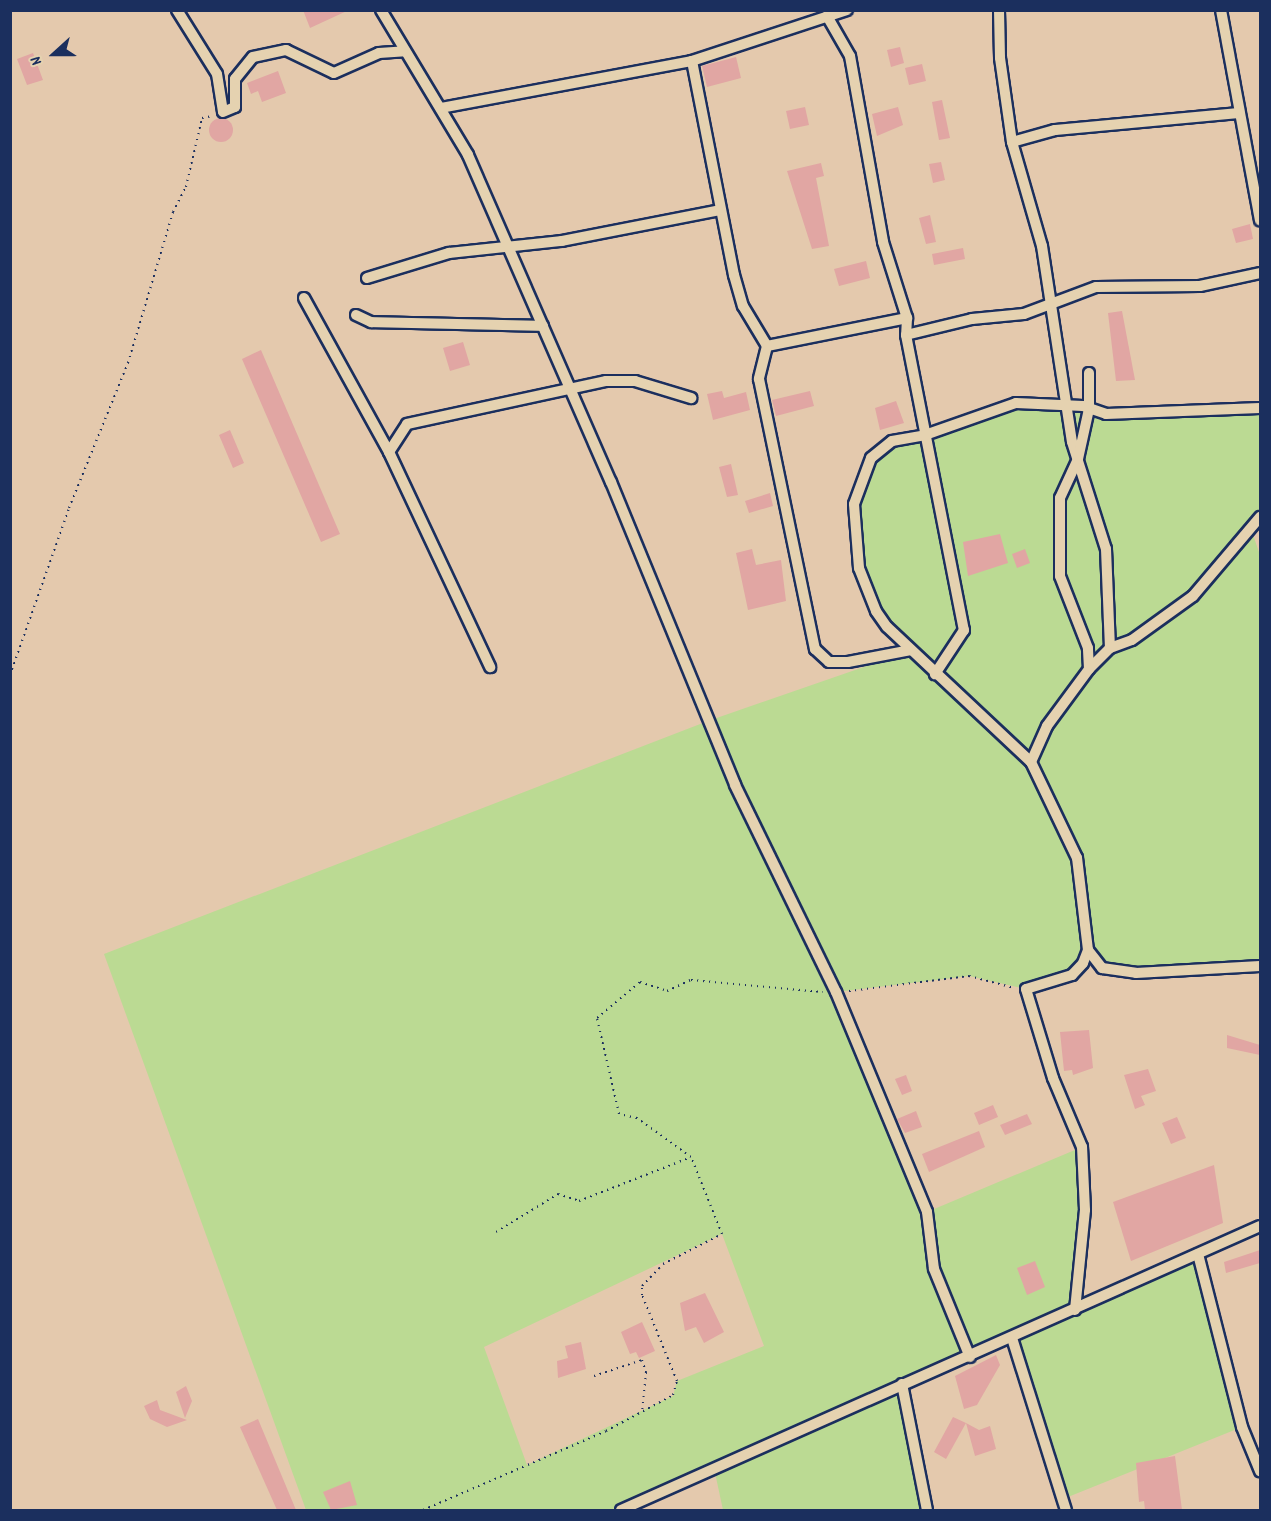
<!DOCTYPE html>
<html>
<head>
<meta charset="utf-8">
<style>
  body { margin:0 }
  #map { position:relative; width:1271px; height:1521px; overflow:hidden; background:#e4c9ad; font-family:Dekko,sans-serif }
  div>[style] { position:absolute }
  .green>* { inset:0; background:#bbda93 }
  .building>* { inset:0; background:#e1a6a3 }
  .round { border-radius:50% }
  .path>* { height:2px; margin-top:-1px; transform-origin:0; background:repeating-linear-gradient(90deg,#1b2f5e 0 1.5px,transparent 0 6px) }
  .roads { filter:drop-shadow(2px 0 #1b2f5e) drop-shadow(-2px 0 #1b2f5e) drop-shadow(0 2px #1b2f5e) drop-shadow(0 -2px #1b2f5e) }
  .street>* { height:10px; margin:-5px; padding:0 5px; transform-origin:5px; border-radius:5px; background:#e5d2b0 }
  span { translate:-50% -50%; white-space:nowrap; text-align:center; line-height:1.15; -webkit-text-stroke:6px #e5d2b0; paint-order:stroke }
  .frame { position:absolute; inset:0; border:12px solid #1b2f5e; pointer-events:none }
  .north { position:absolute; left:24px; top:24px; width:60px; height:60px; -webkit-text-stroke:4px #e5d2b0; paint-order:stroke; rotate:249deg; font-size:16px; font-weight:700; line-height:24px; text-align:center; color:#1b2f5e }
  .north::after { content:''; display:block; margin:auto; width:21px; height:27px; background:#1b2f5e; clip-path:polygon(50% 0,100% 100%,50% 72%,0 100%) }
</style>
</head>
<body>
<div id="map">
  <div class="green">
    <i style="clip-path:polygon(evenodd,1016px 403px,1106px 414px,1260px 408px,1260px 516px,1251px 529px,1260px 555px,1260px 965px,1102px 968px,1088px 951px,1072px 975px,1026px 989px,969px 976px,836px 992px,927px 1212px,1082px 1147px,1085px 1210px,1076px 1309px,1198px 1254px,1242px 1427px,1063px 1499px,1012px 1339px,902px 1386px,927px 1510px,723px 1510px,714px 1468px,726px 1462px,615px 1510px,306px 1510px,104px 954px,708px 721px,910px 651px,876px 611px,854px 535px,866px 469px,892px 441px,1016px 403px,722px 1234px,764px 1346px,677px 1381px,673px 1396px,527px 1465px,484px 1347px,722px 1234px)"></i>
  </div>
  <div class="building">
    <i style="clip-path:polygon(303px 10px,349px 10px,310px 28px)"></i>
    <i style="clip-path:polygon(900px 47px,904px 63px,891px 67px,887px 50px)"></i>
    <i style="clip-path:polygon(33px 53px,43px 80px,27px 85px,17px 59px)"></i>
    <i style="clip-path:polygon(736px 57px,741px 78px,707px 87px,702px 66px)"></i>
    <i style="clip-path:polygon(922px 64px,926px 81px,909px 85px,905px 68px)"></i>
    <i style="clip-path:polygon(278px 71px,286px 93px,262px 102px,258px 91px,251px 94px,247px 83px)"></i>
    <i style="clip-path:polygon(942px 100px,950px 138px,939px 140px,932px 102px)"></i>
    <i style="clip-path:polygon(805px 107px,809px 125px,790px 129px,786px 111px)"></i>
    <i style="clip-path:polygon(898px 107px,903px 125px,877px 136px,872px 114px)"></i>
    <i class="round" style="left:209px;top:118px;width:24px;height:24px"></i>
    <i style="clip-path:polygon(941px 162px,945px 180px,933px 183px,929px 164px)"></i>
    <i style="clip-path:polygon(821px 163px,824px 176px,816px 178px,829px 246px,812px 249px,787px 171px)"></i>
    <i style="clip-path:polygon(930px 215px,936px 242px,926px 244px,919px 218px)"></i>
    <i style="clip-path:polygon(1250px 224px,1253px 239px,1236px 243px,1232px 229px)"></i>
    <i style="clip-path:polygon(963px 248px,965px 259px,934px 265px,932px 254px)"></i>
    <i style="clip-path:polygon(866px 261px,870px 278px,839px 286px,834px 269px)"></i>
    <i style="clip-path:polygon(1122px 311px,1135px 380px,1116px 381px,1108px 313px)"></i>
    <i style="clip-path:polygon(463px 342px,470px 365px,450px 371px,443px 348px)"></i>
    <i style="clip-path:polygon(261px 350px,340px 534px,321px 542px,242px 359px)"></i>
    <i style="clip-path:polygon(722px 391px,724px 398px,746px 392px,750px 410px,713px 420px,707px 394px)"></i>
    <i style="clip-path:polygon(810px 391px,814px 406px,776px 416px,772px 400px)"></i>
    <i style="clip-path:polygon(896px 401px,904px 423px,880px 430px,875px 408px)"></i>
    <i style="clip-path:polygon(230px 430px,244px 463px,233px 468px,219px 435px)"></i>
    <i style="clip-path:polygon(731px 464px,738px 495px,727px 497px,719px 467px)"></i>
    <i style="clip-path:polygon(770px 493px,773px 506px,749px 513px,745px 501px)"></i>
    <i style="clip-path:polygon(1000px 534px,1008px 563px,968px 576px,963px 542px)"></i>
    <i style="clip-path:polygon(752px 549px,756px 565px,781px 560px,786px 601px,748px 610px,736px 553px)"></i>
    <i style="clip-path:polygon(1025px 549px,1030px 563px,1017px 568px,1012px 554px)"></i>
    <i style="clip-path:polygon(1089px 1030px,1093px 1068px,1073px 1075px,1072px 1070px,1064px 1071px,1060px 1032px)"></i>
    <i style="clip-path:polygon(1227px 1035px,1260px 1045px,1260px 1055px,1227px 1048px)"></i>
    <i style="clip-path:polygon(1148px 1069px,1156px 1091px,1141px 1096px,1145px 1105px,1135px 1109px,1124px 1075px)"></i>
    <i style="clip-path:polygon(906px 1075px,912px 1091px,902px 1095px,895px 1079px)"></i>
    <i style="clip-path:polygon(993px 1105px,998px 1117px,979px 1125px,974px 1113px)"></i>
    <i style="clip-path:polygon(916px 1111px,922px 1127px,905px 1133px,897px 1119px)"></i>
    <i style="clip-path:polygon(1027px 1114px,1032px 1124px,1005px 1135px,1000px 1125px)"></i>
    <i style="clip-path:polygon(1177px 1117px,1186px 1138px,1171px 1144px,1162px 1123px)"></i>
    <i style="clip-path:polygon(979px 1131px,985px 1147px,929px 1172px,922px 1154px)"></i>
    <i style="clip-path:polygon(1214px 1165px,1223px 1223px,1131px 1261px,1113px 1202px)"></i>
    <i style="clip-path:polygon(1260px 1250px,1260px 1263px,1226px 1273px,1224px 1262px)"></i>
    <i style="clip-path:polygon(1035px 1261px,1045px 1287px,1027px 1295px,1017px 1268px)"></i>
    <i style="clip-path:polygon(705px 1293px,724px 1332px,704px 1343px,696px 1327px,685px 1331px,680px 1303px)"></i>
    <i style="clip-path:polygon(642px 1322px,655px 1351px,639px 1358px,636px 1352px,630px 1354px,621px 1332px)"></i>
    <i style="clip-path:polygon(581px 1342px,586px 1369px,558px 1378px,557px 1361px,568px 1358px,565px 1346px)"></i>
    <i style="clip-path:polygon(996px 1355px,1000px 1365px,977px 1405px,964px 1409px,955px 1376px)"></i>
    <i style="clip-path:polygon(186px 1386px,192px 1401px,185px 1418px,176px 1392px)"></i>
    <i style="clip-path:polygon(157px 1400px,160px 1410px,187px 1420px,167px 1427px,150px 1419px,144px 1406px)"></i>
    <i style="clip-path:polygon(953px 1417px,966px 1423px,946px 1459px,934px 1452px)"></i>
    <i style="clip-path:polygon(258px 1419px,296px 1510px,277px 1510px,240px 1427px)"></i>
    <i style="clip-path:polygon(966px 1423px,979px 1430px,990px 1426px,996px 1449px,975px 1456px)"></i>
    <i style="clip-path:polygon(1175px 1456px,1182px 1510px,1145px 1510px,1144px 1501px,1139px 1502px,1136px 1463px)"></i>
    <i style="clip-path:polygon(350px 1481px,357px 1505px,331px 1510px,323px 1492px)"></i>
  </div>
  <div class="path">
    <i style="left:10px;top:675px;width:177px;rotate:-70.5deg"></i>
    <i style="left:69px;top:508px;width:157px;rotate:-67.9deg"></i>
    <i style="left:128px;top:363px;width:158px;rotate:-73.4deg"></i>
    <i style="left:173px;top:212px;width:28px;rotate:-63deg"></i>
    <i style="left:186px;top:187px;width:71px;rotate:-76.9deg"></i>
    <i style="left:202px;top:118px;width:10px;rotate:-11deg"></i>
    <i style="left:849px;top:991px;width:121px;rotate:-7.1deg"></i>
    <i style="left:969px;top:976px;width:47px;rotate:14.9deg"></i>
    <i style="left:496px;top:1232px;width:73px;rotate:-31.5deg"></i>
    <i style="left:558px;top:1194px;width:22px;rotate:18deg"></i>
    <i style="left:579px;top:1201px;width:120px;rotate:-21.4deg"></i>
    <i style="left:594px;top:1376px;width:51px;rotate:-18.4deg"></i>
    <i style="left:642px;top:1360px;width:13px;rotate:72deg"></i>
    <i style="left:646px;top:1372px;width:40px;rotate:95.7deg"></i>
    <i style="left:423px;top:1510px;width:199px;rotate:-23.3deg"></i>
    <i style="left:606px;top:1431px;width:76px;rotate:-28.2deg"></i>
    <i style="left:673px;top:1395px;width:15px;rotate:-74deg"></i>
    <i style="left:677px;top:1381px;width:93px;rotate:-112.1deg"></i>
    <i style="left:642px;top:1295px;width:9px;rotate:-90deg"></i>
    <i style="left:642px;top:1286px;width:30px;rotate:-46deg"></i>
    <i style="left:663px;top:1264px;width:66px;rotate:-27deg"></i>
    <i style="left:722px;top:1234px;width:83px;rotate:-111.9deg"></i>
    <i style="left:691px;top:1157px;width:67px;rotate:-144.2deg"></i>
    <i style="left:637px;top:1118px;width:18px;rotate:-167deg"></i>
    <i style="left:619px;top:1114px;width:98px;rotate:-102.9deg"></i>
    <i style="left:597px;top:1018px;width:56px;rotate:-39.9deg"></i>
    <i style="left:640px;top:982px;width:28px;rotate:18deg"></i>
    <i style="left:667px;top:991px;width:26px;rotate:-25deg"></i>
    <i style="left:691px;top:980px;width:132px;rotate:5.2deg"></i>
  </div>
  <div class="roads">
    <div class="street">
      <i style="left:177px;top:10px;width:75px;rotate:58deg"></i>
      <i style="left:217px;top:74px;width:38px;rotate:81deg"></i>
      <i style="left:223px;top:112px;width:13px;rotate:-23deg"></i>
      <i style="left:235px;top:107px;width:28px;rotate:-90deg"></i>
      <i style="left:235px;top:79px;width:28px;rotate:-51deg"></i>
      <i style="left:253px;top:57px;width:34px;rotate:-12deg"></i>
      <i style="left:286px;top:50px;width:53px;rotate:25.6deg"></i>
      <i style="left:334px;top:73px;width:49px;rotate:-24deg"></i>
      <i style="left:379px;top:53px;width:26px;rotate:-4deg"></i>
      <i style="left:381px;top:10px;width:169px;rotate:59deg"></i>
      <i style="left:468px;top:155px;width:357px;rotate:66.4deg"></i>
      <i style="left:611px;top:482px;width:327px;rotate:67.7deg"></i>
      <i style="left:735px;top:785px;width:230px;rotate:64deg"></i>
      <i style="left:836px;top:992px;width:238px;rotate:67.5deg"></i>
      <i style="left:927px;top:1212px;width:57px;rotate:83deg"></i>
      <i style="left:934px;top:1269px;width:95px;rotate:67.8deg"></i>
      <i style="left:999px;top:10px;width:48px;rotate:88.8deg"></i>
      <i style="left:1000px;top:58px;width:85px;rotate:81.9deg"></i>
      <i style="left:1012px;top:142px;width:108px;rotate:73.9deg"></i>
      <i style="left:1042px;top:246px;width:198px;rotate:81.3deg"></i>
      <i style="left:1072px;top:442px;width:112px;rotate:72.4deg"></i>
      <i style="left:1106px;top:549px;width:99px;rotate:87.7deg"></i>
      <i style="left:1221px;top:10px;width:214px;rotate:79.5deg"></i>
      <i style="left:827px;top:16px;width:46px;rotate:60.1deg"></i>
      <i style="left:850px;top:56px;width:189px;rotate:79.9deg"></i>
      <i style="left:883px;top:242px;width:80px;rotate:72.5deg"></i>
      <i style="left:907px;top:318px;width:17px;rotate:93deg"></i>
      <i style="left:906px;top:335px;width:68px;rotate:-13.6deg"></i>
      <i style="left:972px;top:319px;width:52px;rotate:-5.5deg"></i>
      <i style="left:1024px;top:314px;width:77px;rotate:-20.6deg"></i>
      <i style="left:1096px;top:287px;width:104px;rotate:-0.6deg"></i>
      <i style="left:1200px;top:286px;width:61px;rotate:-12.2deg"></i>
      <i style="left:692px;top:61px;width:218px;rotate:78.9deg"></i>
      <i style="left:734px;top:275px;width:32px;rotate:74deg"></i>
      <i style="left:743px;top:306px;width:47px;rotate:59deg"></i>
      <i style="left:767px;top:346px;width:34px;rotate:104deg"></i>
      <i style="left:759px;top:379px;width:276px;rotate:78.3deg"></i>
      <i style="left:815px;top:649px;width:19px;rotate:43deg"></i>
      <i style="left:829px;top:662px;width:19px"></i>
      <i style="left:848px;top:662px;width:64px;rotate:-10.8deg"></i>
      <i style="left:441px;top:108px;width:255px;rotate:-10.6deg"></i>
      <i style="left:692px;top:61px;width:163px;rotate:-18.2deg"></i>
      <i style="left:1012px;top:142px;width:45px;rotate:-15.6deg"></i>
      <i style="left:1055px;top:130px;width:185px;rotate:-5.3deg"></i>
      <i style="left:367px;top:278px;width:86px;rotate:-17deg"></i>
      <i style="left:449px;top:253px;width:114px;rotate:-6.1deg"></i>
      <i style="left:562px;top:241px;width:161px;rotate:-11.1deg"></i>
      <i style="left:304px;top:298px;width:176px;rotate:61.1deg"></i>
      <i style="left:389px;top:452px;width:238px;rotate:64.8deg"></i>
      <i style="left:356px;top:315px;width:17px;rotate:25deg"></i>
      <i style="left:371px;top:322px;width:172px;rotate:1.3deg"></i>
      <i style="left:906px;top:335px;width:301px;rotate:78.9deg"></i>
      <i style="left:964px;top:630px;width:53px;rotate:123.4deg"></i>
      <i style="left:767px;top:346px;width:143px;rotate:-11.3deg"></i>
      <i style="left:389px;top:452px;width:33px;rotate:-57deg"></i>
      <i style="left:407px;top:424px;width:204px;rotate:-12.2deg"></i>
      <i style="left:606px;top:381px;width:29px"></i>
      <i style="left:635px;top:381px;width:59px;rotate:16.9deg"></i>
      <i style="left:1089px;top:669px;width:21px;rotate:-93deg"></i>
      <i style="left:1088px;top:648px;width:77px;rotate:-111.3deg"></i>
      <i style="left:1060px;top:576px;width:78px;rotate:-90deg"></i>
      <i style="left:1060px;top:498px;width:43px;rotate:-65.2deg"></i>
      <i style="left:1078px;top:459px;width:51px;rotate:-77.6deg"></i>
      <i style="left:1089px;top:409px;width:36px;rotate:-90deg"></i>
      <i style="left:1031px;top:762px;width:39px;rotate:-66deg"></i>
      <i style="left:1047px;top:726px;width:71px;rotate:-53.6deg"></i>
      <i style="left:1089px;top:669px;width:30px;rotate:-45deg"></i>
      <i style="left:1110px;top:648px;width:23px;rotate:-20deg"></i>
      <i style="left:1132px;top:640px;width:75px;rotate:-35.8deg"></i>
      <i style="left:1193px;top:596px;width:104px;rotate:-49.7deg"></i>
      <i style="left:1088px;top:950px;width:23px;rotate:52deg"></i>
      <i style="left:1102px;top:968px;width:34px;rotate:8deg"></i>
      <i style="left:1136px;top:973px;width:124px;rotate:-3.2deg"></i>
      <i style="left:1198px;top:1254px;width:179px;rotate:75.7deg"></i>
      <i style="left:1242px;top:1427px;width:48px;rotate:67.8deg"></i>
      <i style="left:1075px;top:1310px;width:100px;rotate:-84.3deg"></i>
      <i style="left:1085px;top:1210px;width:63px;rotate:-92.7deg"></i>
      <i style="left:1082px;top:1147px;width:75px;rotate:-112.8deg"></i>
      <i style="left:1053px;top:1078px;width:93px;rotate:-106.9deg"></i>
      <i style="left:1026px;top:989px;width:48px;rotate:-16.9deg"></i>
      <i style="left:1072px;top:975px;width:16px;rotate:-47deg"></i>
      <i style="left:1083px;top:963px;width:14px;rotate:-69deg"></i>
      <i style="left:1088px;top:950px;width:93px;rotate:-96.8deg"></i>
      <i style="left:1077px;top:858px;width:106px;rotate:-115.6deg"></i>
      <i style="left:1031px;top:762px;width:197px;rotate:-136.8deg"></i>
      <i style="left:887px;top:627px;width:19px;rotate:-125deg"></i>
      <i style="left:876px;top:611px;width:46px;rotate:-111.6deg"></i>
      <i style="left:859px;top:568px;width:64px;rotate:-94.5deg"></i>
      <i style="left:854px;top:504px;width:49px;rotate:-69.7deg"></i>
      <i style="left:871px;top:458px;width:27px;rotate:-39deg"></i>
      <i style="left:892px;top:441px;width:34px;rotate:-10deg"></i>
      <i style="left:925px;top:435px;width:96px;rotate:-19.4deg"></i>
      <i style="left:1016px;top:403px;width:67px;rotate:2.6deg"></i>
      <i style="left:1083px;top:406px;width:24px;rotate:19deg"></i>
      <i style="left:1106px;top:414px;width:154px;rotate:-2.2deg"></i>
      <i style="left:1012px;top:1338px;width:180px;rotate:72.6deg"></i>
      <i style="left:902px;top:1384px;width:128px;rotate:78.8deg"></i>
      <i style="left:621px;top:1510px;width:699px;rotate:-23.96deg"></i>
    </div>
  </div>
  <div class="frame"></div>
  <div class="north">N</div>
</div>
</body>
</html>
